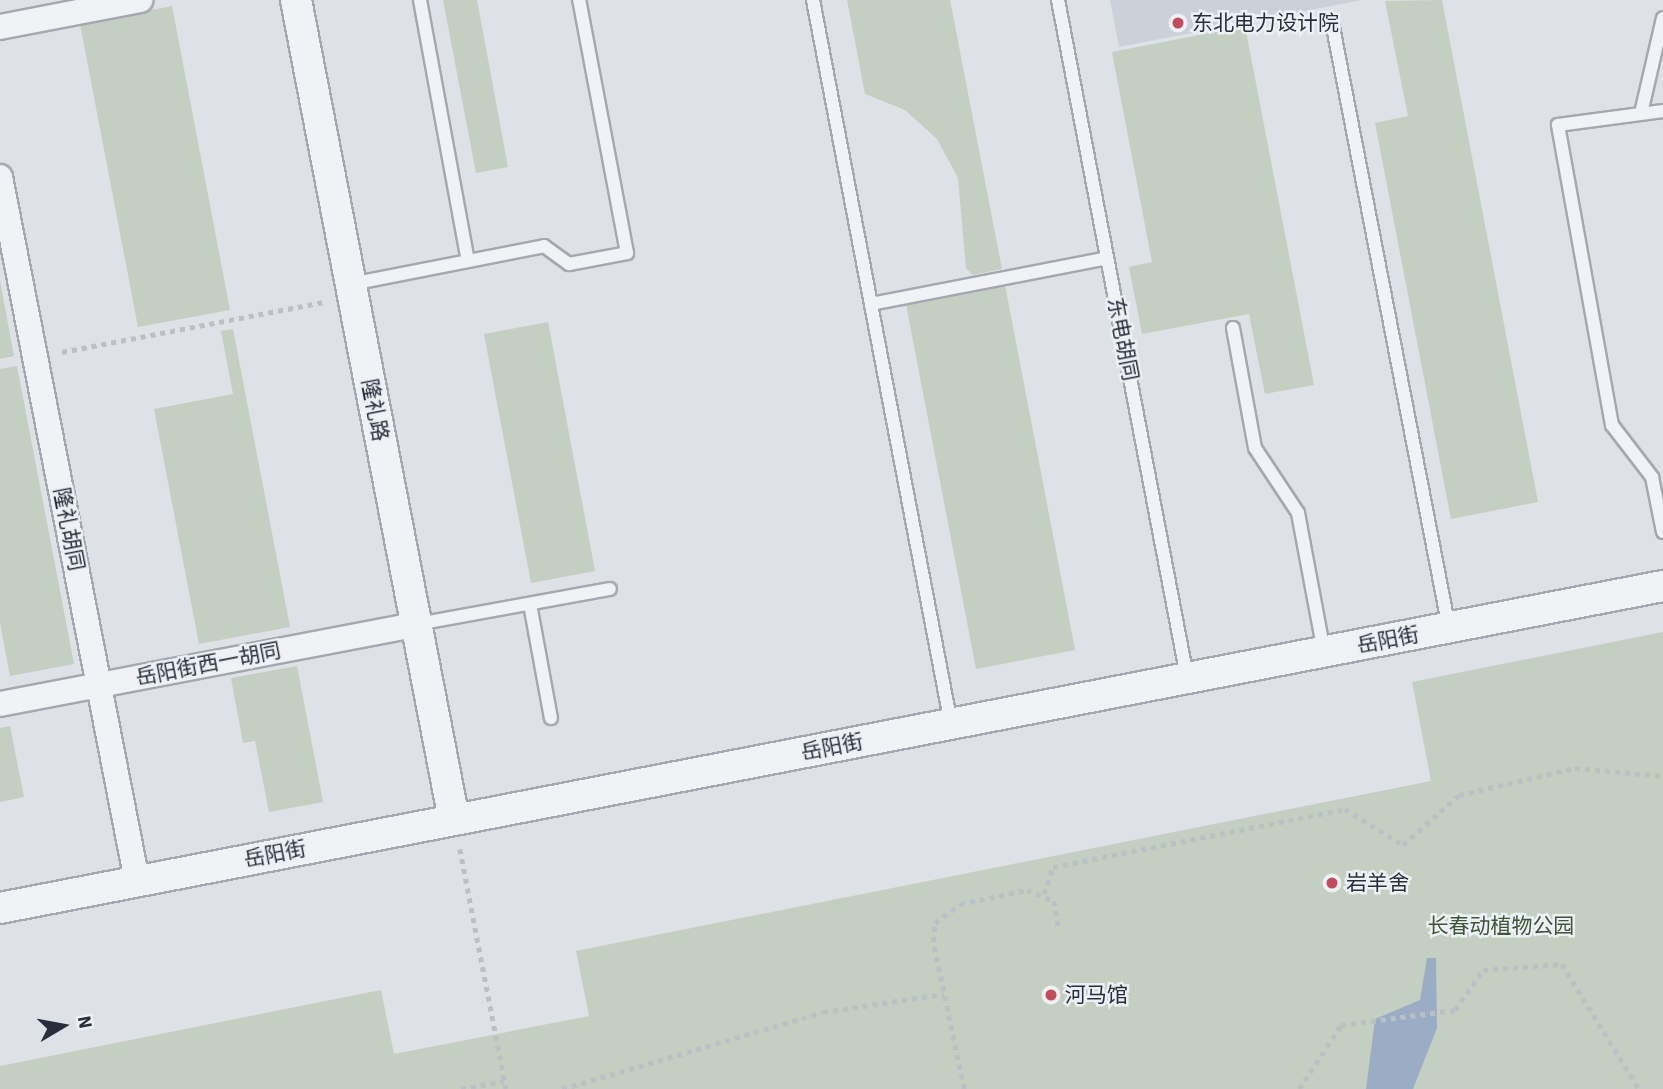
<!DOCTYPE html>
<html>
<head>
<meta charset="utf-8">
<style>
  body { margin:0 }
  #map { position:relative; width:1663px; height:1089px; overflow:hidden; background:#dee1e6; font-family:"Source Sans 3","Noto Sans SC",sans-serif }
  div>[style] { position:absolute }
  .built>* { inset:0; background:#ccd0d8 }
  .green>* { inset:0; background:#c3cfc0 }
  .water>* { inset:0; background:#9badc4 }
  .path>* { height:4.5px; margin-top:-2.25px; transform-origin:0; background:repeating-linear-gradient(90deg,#bcbfc5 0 5px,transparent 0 10px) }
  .roads { filter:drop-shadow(2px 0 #a4a8b0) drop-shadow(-2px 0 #a4a8b0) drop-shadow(0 2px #a4a8b0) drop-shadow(0 -2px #a4a8b0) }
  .service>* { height:12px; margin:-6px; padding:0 6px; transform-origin:6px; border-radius:6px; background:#f0f2f5 }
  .minor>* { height:24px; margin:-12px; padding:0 12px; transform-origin:12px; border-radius:12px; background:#f0f2f5 }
  .tertiary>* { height:30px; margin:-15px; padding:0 15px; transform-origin:15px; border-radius:15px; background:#f0f2f5 }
  .dots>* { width:19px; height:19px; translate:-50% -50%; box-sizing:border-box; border:4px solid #edf0f4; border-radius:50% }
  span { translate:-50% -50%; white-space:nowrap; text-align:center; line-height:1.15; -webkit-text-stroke:5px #edf0f4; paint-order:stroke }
  .poi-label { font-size:21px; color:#282f3c }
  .left { translate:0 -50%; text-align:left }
  .street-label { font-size:21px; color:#282f3c }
  .park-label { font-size:21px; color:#3c5637 }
  .north { position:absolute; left:28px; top:991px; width:70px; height:70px; -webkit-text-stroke:5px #edf0f4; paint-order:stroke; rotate:80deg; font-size:19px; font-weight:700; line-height:28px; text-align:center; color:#282f3c }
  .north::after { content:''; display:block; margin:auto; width:24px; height:32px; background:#282f3c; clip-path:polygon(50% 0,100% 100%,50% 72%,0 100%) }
</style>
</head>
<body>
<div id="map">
  <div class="built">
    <i style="clip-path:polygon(1110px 0,1362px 0,1119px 47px)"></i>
  </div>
  <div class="green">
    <i style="clip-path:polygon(443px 0,477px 0,508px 167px,476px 173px)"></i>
    <i style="clip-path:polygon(847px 0,950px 0,1002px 269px,973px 275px,966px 268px,958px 178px,937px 139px,905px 110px,865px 94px)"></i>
    <i style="clip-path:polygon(1442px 0,1538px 502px,1451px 519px,1375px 123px,1408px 116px,1385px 1px)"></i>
    <i style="clip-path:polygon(172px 6px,230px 310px,138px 327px,80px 24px)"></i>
    <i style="clip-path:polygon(1245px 26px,1314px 385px,1265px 394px,1249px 314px,1142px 334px,1129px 267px,1152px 262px,1112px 52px)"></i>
    <i style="clip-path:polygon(0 281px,14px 356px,0 359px)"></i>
    <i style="clip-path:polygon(1005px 285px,1075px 650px,976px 669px,906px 304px)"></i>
    <i style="clip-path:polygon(548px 322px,595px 571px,531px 583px,484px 334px)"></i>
    <i style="clip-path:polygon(233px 329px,290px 627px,199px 644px,154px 409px,233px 394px,221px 331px)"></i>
    <i style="clip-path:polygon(17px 366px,74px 664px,10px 676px,0 623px,0 369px)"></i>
    <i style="clip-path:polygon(1663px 632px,1663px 1089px,0 1089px,0 1066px,381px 990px,394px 1054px,589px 1016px,576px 951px,1431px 781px,1412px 682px)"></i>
    <i style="clip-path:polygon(297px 666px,323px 802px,269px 812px,255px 741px,243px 743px,231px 678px)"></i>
    <i style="clip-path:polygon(10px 726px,24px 797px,0 802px,0 728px)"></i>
  </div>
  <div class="water">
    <i style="clip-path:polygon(1427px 958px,1436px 958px,1437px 1028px,1413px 1089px,1366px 1089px,1375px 1019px,1420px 1000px)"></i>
  </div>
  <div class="path">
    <i style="left:62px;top:352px;width:268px;rotate:-10.8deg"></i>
    <i style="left:460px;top:849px;width:244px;rotate:79.1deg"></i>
    <i style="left:1044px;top:894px;width:28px;rotate:-72deg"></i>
    <i style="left:1053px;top:867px;width:298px;rotate:-11.2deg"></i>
    <i style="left:1345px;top:809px;width:68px;rotate:31.8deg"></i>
    <i style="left:1403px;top:845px;width:75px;rotate:-41.8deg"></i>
    <i style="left:1459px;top:795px;width:119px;rotate:-13.1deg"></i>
    <i style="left:1575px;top:768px;width:88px;rotate:5.2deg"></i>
    <i style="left:461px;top:1089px;width:44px;rotate:-10.5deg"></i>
    <i style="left:562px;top:1089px;width:272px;rotate:-16.4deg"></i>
    <i style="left:823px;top:1012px;width:122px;rotate:-8.5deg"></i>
    <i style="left:964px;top:1089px;width:150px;rotate:-101.9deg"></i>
    <i style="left:933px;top:942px;width:19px;rotate:-84deg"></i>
    <i style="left:935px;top:923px;width:31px;rotate:-37deg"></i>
    <i style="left:960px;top:904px;width:68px;rotate:-11.8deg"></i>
    <i style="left:1027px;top:890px;width:29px;rotate:22deg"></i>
    <i style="left:1054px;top:901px;width:28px;rotate:80deg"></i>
    <i style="left:1299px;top:1089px;width:77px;rotate:-56.7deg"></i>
    <i style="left:1341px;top:1025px;width:115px;rotate:-7.5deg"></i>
    <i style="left:1455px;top:1010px;width:49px;rotate:-55deg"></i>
    <i style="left:1483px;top:970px;width:79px;rotate:-4.3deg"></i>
    <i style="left:1562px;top:964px;width:147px;rotate:58.4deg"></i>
  </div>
  <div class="roads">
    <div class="service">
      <i style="left:420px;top:0;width:265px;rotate:79.6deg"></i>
      <i style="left:813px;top:0;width:737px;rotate:79.21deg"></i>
      <i style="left:1058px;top:0;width:689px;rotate:79.21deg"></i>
      <i style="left:1333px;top:27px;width:612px;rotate:79.08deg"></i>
      <i style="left:1642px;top:109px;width:93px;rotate:-77deg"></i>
      <i style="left:1663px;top:111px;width:106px;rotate:172.4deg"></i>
      <i style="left:1558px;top:125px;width:305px;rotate:79.8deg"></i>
      <i style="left:1612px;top:425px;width:66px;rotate:52.4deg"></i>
      <i style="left:1652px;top:477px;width:56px;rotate:78.7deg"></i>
      <i style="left:351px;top:284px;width:197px;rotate:-11.1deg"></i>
      <i style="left:544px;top:246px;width:31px;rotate:36deg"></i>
      <i style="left:569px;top:264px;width:59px;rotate:-10.7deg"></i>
      <i style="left:627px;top:253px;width:258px;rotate:-100.7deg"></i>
      <i style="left:871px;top:304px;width:240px;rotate:-11deg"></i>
      <i style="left:1233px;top:328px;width:122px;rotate:79.6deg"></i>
      <i style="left:1255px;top:448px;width:78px;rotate:56.5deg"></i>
      <i style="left:1298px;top:513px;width:141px;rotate:79.4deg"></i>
      <i style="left:530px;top:604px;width:116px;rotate:79.6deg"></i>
      <i style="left:417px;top:624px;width:196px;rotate:-10.3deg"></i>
    </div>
    <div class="minor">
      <i style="left:0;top:27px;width:143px;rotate:-10.9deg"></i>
      <i style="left:0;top:177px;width:717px;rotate:78.99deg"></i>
      <i style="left:0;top:704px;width:423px;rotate:-10.8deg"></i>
    </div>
    <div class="tertiary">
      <i style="left:296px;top:0;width:835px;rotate:79.09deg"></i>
      <i style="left:0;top:908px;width:1694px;rotate:-10.96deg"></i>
    </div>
  </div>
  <div class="dots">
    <i style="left:1178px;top:23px;background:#c24c59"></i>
    <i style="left:1332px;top:883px;background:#c24c59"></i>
    <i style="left:1051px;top:995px;background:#c24c59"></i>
  </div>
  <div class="poi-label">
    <span class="left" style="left:1192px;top:23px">东北电力设计院</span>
    <span class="left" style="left:1346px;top:883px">岩羊舍</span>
    <span class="left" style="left:1065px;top:995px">河马馆</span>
  </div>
  <div class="street-label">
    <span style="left:1123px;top:339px;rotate:79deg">东电胡同</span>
    <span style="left:375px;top:410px;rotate:79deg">隆礼路</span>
    <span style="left:69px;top:529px;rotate:79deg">隆礼胡同</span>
    <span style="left:1388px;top:640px;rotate:-11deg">岳阳街</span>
    <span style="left:208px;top:664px;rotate:-11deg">岳阳街西一胡同</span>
    <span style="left:832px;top:747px;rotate:-11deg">岳阳街</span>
    <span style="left:275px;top:854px;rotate:-11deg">岳阳街</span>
  </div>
  <div class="park-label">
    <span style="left:1501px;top:926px">长春动植物公园</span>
  </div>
  <div class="north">N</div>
</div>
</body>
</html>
